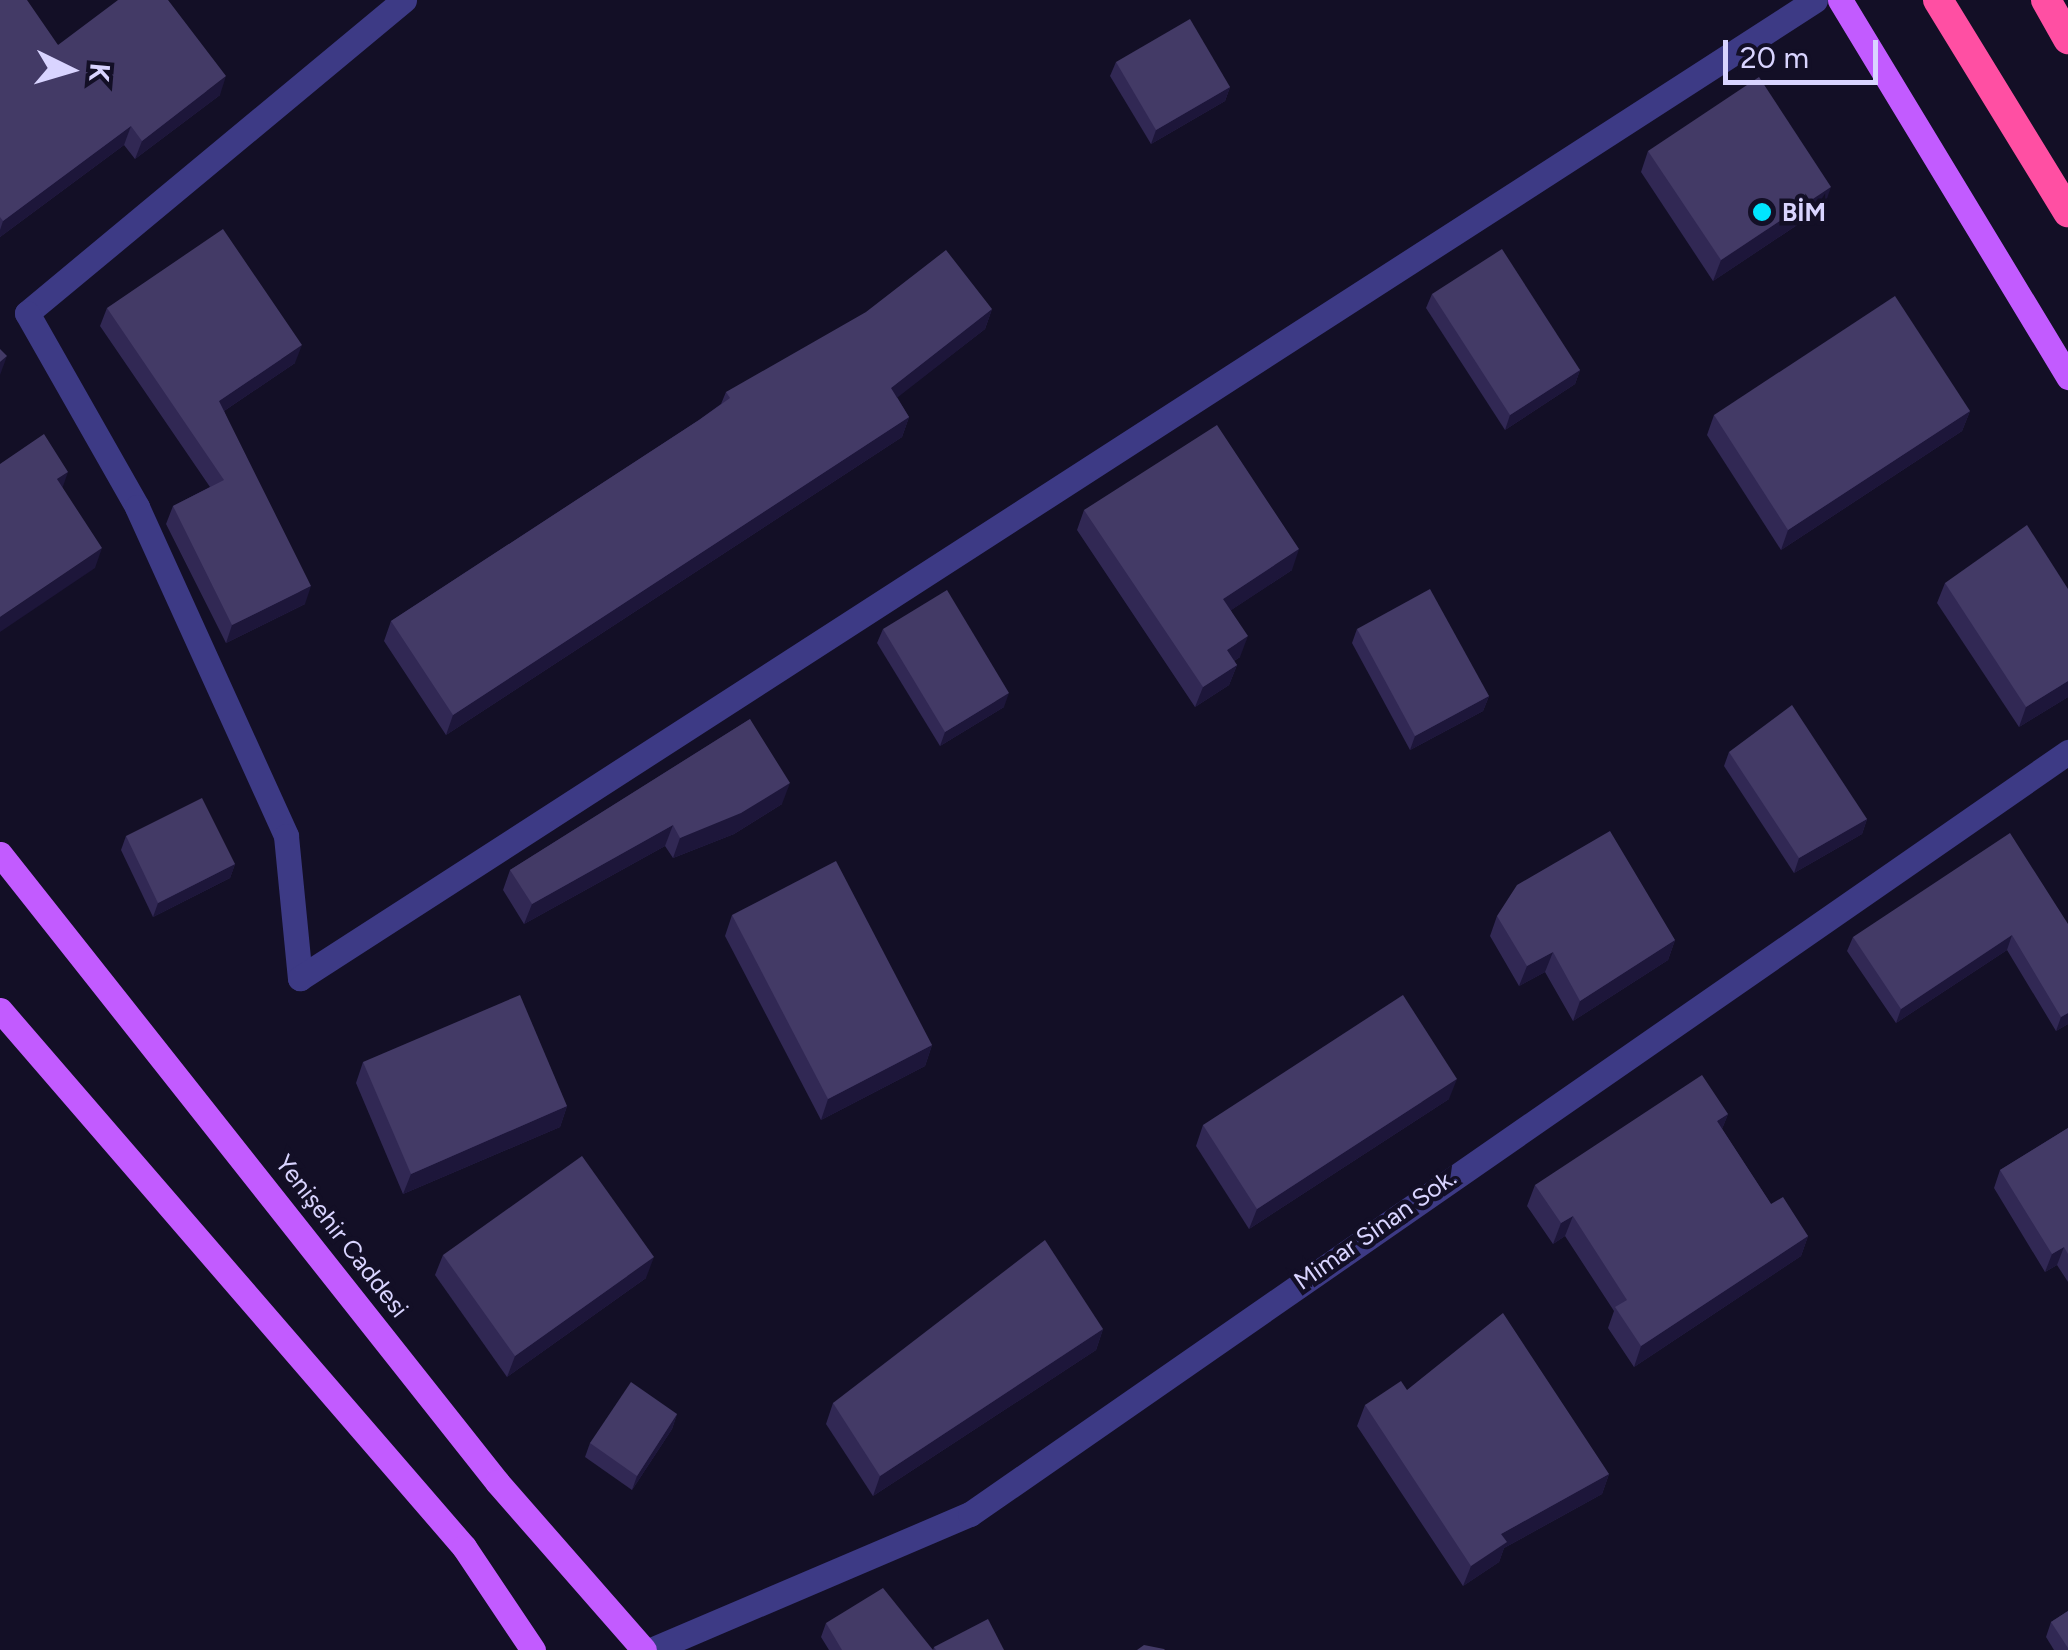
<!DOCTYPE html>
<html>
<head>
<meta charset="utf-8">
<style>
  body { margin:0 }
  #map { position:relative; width:2068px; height:1650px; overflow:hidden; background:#130f26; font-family:Figtree,sans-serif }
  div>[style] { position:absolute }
  .minor>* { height:25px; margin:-12.5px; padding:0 12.5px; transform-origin:12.5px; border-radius:12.5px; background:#3d3a85 }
  .major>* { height:25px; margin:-12.5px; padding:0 12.5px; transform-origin:12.5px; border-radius:12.5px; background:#c25bff }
  .highway>* { height:30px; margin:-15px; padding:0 15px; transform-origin:15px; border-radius:15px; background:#ff4fa3 }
  .wall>* { inset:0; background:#312854 }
  .shaded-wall>* { inset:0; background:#1d163a }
  .building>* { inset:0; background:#433a66 }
  .dots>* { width:28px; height:28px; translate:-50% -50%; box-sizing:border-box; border:5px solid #130f26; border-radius:50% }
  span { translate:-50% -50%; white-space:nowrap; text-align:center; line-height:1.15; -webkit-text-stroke:9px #130f26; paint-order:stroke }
  .poi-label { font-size:25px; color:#d9d4ff; font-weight:700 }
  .left { translate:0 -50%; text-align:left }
  .street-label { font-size:25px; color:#d9d4ff }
  .north { position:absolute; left:20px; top:20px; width:100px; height:100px; -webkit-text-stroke:8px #130f26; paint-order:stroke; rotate:95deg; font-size:28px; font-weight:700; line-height:40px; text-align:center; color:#d9d4ff }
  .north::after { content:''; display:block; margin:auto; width:35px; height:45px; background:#d9d4ff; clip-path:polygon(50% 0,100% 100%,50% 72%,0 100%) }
  .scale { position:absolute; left:1723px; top:40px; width:155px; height:45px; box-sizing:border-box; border:5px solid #d9d4ff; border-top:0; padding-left:12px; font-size:30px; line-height:35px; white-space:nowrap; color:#d9d4ff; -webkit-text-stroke:8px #130f26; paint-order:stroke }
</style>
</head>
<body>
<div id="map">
  <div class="minor">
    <i style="left:404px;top:0;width:490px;rotate:140.3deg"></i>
    <i style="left:27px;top:313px;width:223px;rotate:60.4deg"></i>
    <i style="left:137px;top:507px;width:361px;rotate:65.6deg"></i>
    <i style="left:286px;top:836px;width:143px;rotate:84.4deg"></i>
    <i style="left:300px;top:978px;width:1803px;rotate:-32.84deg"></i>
    <i style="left:651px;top:1650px;width:347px;rotate:-23.1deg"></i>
    <i style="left:970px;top:1514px;width:1337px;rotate:-34.76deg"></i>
  </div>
  <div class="major">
    <i style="left:1840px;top:0;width:441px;rotate:58.8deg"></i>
    <i style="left:0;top:854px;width:801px;rotate:51.64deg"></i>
    <i style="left:497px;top:1482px;width:223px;rotate:48.8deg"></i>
    <i style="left:0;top:1010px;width:710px;rotate:49.17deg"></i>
    <i style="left:464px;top:1547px;width:124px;rotate:56.2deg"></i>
  </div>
  <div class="highway">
    <i style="left:1938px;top:0;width:249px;rotate:58.5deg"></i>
    <i style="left:2046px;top:0;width:45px;rotate:60.6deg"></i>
  </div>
  <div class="wall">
    <i style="clip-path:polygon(0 0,58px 45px,220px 95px,135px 159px,124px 145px,0 237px)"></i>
    <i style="clip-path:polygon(1116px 62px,1230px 87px,1225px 101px,1151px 144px,1110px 76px)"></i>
    <i style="clip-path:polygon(1648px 151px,1824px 207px,1713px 281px,1641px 172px)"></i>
    <i style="clip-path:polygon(1432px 294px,1580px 370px,1575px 384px,1505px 430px,1426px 308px)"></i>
    <i style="clip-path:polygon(107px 308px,295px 363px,224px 411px,305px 604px,226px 643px,166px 524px,173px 506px,210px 487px,100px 326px)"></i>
    <i style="clip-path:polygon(992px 309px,985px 329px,897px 397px,909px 417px,902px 437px,446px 735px,384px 641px,391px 621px,699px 420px,721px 404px,726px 392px)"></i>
    <i style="clip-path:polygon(1970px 411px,1962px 431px,1781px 550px,1707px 435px,1714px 415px)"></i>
    <i style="clip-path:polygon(1084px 510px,1292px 570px,1231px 610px,1240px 657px,1234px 661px,1237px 665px,1229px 685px,1195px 707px,1077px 530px)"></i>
    <i style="clip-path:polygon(1945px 583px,2068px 589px,2068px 697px,2019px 727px,1937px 603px)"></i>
    <i style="clip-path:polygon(883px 629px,1004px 707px,940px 746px,877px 643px)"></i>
    <i style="clip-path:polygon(1357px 629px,1489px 696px,1483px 711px,1410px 750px,1352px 643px)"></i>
    <i style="clip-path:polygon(750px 719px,782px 804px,734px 834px,673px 858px,665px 846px,524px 924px,503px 890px,510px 870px)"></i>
    <i style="clip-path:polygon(1729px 752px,1867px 819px,1862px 834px,1794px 873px,1724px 766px)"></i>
    <i style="clip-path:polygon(126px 836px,235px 864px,230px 878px,153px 917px,121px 850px)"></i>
    <i style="clip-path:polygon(732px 915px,932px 1045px,925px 1066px,821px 1120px,725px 936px)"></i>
    <i style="clip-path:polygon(1497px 916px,1675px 940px,1668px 960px,1573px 1021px,1545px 972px,1519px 986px,1490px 936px)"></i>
    <i style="clip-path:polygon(2068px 924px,2068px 1024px,2056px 1031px,2007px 950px,1896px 1023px,1847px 951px,1853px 937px)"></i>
    <i style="clip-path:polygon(363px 1062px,567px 1106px,560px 1127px,403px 1194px,356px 1083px)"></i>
    <i style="clip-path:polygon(1449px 1099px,1249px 1229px,1196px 1146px,1203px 1125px)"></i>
    <i style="clip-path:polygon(1728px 1114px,1722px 1129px,1771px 1204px,1808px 1236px,1801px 1256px,1634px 1367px,1608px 1328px,1614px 1311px,1565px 1236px,1553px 1244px,1527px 1206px,1535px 1185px)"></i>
    <i style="clip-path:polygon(2068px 1128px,2068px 1282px,2057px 1265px,2045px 1272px,1994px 1188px,2000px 1170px)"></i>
    <i style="clip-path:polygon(443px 1255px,646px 1278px,507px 1377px,435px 1275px)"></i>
    <i style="clip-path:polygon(1103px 1329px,1096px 1350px,873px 1496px,826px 1424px,833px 1403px)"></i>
    <i style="clip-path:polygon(1407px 1390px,1609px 1474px,1602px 1494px,1504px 1548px,1499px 1562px,1463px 1586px,1357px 1426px,1365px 1405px)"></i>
    <i style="clip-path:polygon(677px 1414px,672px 1429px,632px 1490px,585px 1457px,590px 1443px)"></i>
    <i style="clip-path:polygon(2068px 1611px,2068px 1650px,2054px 1650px,2046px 1637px,2051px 1622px)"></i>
    <i style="clip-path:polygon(826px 1623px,933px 1650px,934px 1647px,1004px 1650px,829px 1650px,821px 1637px)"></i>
  </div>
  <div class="shaded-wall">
    <i style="clip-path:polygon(226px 76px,220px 95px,135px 159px,142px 141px)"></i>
    <i style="clip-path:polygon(1230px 87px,1225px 101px,1151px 144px,1156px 130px)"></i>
    <i style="clip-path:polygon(131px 126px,124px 145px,0 237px,0 230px,3px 221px)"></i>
    <i style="clip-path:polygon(1831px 187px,1824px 207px,1713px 281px,1721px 260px)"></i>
    <i style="clip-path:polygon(992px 309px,985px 329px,884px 408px,891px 388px)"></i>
    <i style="clip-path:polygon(302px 345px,295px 363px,212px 419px,219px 401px)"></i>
    <i style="clip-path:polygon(7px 356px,0 375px,0 362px)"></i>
    <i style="clip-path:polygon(1580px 370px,1575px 384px,1505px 430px,1510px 415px)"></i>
    <i style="clip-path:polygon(1970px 411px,1962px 431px,1781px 550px,1788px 530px)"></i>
    <i style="clip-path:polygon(909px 417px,902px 437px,446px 735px,453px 715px)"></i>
    <i style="clip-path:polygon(68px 472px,61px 492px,57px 479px)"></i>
    <i style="clip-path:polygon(102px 548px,95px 568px,0 632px,0 617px)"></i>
    <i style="clip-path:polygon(1299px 549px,1292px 570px,1216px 620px,1223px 599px)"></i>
    <i style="clip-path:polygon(311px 586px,305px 604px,226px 643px,232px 625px)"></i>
    <i style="clip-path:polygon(1248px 636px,1240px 657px,1219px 670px,1227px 650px)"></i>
    <i style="clip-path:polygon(1237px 665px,1229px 685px,1195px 707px,1203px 687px)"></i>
    <i style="clip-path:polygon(2068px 681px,2068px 697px,2019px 727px,2026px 707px)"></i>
    <i style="clip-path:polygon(1009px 693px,1004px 707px,940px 746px,945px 732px)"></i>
    <i style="clip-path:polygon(1489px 696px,1483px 711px,1410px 750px,1415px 736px)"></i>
    <i style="clip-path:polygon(790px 783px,782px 804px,734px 834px,673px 858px,680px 838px)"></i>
    <i style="clip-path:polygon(1867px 819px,1862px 834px,1794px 873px,1799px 858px)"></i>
    <i style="clip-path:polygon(673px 825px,665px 846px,524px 924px,532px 904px)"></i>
    <i style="clip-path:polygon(235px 864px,230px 878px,153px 917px,158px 903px)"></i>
    <i style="clip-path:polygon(2012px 935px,2007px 950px,1896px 1023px,1901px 1009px)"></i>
    <i style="clip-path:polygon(1675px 940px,1668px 960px,1573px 1021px,1580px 1001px)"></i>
    <i style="clip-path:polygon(1553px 952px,1545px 972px,1519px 986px,1527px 966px)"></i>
    <i style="clip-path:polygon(2068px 1013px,2068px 1024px,2056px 1031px,2061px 1017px)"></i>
    <i style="clip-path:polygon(932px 1045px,925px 1066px,821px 1120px,828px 1099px)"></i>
    <i style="clip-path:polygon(1457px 1079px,1449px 1099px,1249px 1229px,1257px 1209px)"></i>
    <i style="clip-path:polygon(567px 1106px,560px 1127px,403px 1194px,411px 1174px)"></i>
    <i style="clip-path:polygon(1728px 1114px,1720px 1134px,1717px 1121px)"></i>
    <i style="clip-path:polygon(1573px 1216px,1565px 1236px,1553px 1244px,1561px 1223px)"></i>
    <i style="clip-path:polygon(1808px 1236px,1801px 1256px,1634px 1367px,1641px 1346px)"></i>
    <i style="clip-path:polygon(2064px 1247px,2057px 1265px,2045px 1272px,2052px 1254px)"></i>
    <i style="clip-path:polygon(654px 1257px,646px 1278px,507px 1377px,515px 1356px)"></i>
    <i style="clip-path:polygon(1103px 1329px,1096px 1350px,873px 1496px,880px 1476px)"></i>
    <i style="clip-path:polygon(677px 1414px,672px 1429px,632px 1490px,637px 1476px)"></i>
    <i style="clip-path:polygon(1609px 1474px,1602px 1494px,1504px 1548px,1499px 1562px,1463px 1586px,1471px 1566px,1501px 1534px)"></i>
  </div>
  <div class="building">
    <i style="clip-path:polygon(0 0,27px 0,58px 45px,118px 0,168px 0,226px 76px,142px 141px,131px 126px,3px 221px,0 217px)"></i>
    <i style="clip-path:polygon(1190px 19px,1230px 87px,1156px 130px,1116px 62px)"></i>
    <i style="clip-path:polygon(1759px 77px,1831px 187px,1721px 260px,1648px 151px)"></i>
    <i style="clip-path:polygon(223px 229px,302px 345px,219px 401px,311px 586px,232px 625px,173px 506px,224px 480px,107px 308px)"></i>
    <i style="clip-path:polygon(1502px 249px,1580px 370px,1510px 415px,1432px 294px)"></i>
    <i style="clip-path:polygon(946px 250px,992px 309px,891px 388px,909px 417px,453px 715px,391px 621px,699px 420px,730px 398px,726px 392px,866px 312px)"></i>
    <i style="clip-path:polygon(1895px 296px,1970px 411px,1788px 530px,1714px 415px)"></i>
    <i style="clip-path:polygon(0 349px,7px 356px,0 362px)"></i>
    <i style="clip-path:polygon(1217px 425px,1299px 549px,1223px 599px,1248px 636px,1227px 650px,1237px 665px,1203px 687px,1084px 510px)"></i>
    <i style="clip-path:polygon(44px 434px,68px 472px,57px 479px,102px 548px,0 617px,0 464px)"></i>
    <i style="clip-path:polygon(2027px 525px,2068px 589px,2068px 681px,2026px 707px,1945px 583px)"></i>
    <i style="clip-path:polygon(1430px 589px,1489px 696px,1415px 736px,1357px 629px)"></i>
    <i style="clip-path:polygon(947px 590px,1009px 693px,945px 732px,883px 629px)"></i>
    <i style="clip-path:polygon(1792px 705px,1867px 819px,1799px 858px,1729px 752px)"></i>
    <i style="clip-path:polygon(750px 719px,790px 783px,741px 813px,680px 838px,673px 825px,532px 904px,510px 870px)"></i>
    <i style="clip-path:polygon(202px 798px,235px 864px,158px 903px,126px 836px)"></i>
    <i style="clip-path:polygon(1610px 831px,1675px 940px,1580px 1001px,1553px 952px,1527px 966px,1497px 916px,1517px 885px)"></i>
    <i style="clip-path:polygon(2010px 833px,2068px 924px,2068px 1013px,2061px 1017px,2012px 935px,1901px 1009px,1853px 937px)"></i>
    <i style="clip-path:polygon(836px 861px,932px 1045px,828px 1099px,732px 915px)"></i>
    <i style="clip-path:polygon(520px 995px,567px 1106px,411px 1174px,363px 1062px)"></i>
    <i style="clip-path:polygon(1403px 995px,1457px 1079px,1257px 1209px,1203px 1125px)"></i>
    <i style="clip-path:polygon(1702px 1075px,1728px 1114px,1717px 1121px,1771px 1204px,1783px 1197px,1808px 1236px,1641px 1346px,1615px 1307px,1627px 1300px,1573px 1216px,1561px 1223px,1535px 1185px)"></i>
    <i style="clip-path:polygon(2068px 1128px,2068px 1254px,2064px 1247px,2052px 1254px,2000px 1170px)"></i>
    <i style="clip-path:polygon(582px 1156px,654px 1257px,515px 1356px,443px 1255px)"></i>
    <i style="clip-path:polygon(1045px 1240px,1103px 1329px,880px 1476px,833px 1403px)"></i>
    <i style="clip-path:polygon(1503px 1313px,1609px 1474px,1501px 1534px,1507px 1542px,1471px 1566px,1365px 1405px,1401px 1381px,1407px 1390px)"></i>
    <i style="clip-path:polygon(631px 1382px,677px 1414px,637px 1476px,590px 1443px)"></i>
    <i style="clip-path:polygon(883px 1588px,933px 1650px,842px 1650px,826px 1623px)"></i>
    <i style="clip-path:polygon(2068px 1611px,2068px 1648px,2051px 1622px)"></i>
    <i style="clip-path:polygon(988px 1619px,1004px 1650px,936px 1650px,934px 1647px)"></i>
    <i style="clip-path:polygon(1144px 1645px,1164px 1649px,1165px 1650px,1137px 1650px)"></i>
  </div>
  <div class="dots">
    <i style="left:1762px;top:212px;background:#00e5ff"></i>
  </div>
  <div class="poi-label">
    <span class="left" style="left:1782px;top:212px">BİM</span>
  </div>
  <div class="street-label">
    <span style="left:1375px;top:1229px;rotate:-35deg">Mimar Sinan Sok.</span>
    <span style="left:342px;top:1236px;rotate:52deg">Yenişehir Caddesi</span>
  </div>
  <div class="north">K</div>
  <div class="scale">20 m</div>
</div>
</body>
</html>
